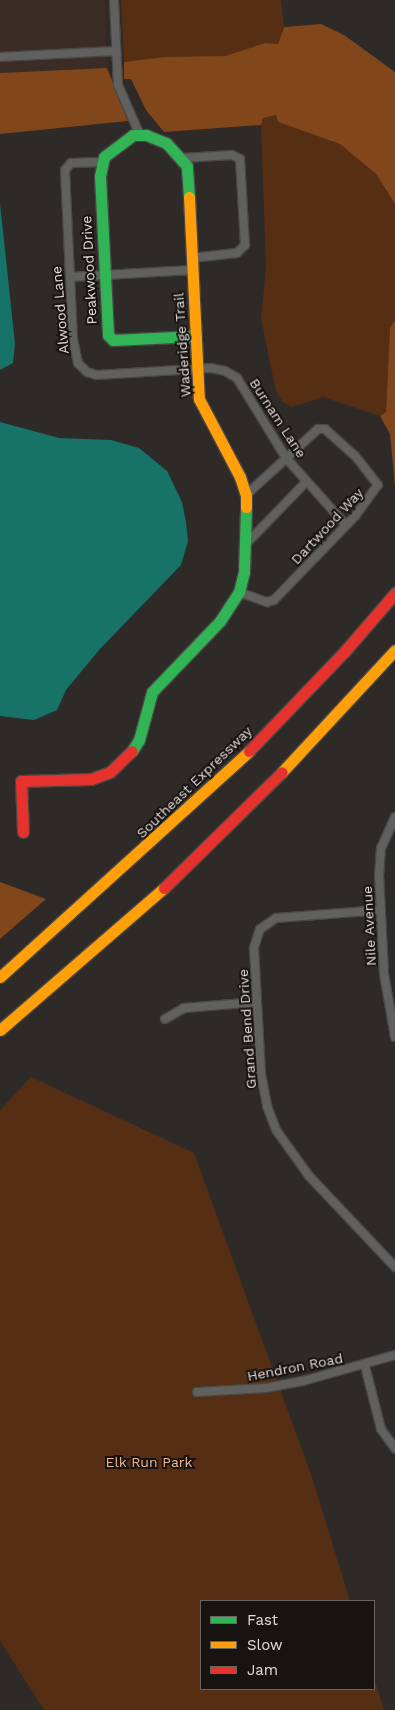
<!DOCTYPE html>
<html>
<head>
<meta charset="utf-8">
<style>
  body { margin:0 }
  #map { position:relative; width:395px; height:1710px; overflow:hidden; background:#2e2a28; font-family:"Work Sans",sans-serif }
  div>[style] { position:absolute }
  .built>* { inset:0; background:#3b2d26 }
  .green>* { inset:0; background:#552e14 }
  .forest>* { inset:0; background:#81461a }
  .water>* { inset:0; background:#177367 }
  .roads { filter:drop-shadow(1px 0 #4a4745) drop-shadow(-1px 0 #4a4745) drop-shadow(0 1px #4a4745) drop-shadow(0 -1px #4a4745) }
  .street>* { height:8px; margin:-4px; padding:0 4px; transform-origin:4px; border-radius:4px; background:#60605f }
  .fast>* { height:11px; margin:-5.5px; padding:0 5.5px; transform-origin:5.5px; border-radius:5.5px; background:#30b455 }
  .slow>* { height:11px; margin:-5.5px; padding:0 5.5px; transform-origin:5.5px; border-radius:5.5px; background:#ff9f0a }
  .jam>* { height:11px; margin:-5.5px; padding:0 5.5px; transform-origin:5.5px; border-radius:5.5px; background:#e5322d }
  span { translate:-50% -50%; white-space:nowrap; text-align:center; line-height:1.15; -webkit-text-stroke:4px #171310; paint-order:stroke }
  .street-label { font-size:14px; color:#e3ddda }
  .park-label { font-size:14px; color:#f3b794 }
  .legend { position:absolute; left:200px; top:1600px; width:175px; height:90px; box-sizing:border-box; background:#171310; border:1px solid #696461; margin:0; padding:6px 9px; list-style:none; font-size:15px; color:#e3ddda }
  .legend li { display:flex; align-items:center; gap:10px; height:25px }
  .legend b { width:25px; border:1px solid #696461 }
</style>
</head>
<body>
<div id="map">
  <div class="built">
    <i style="clip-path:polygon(0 0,105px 0,107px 68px,0 73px)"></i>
  </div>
  <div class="green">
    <i style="clip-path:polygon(121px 0,281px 0,284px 27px,278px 44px,265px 43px,225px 56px,124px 62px)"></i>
    <i style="clip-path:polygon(276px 115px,278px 122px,340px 144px,376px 174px,395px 204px,395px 321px,390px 327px,386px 412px,380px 416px,323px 397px,292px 407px,284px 403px,276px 392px,261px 318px,266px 268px,261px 125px,263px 118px)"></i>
    <i style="clip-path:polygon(31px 1077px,194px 1153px,312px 1477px,350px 1601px,201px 1601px,201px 1689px,374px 1689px,374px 1678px,384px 1710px,44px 1710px,0 1641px,0 1110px)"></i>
  </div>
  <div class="forest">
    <i style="clip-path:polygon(321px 24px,344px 35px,395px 72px,395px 204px,376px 174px,340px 144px,278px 122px,276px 115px,263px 118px,261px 125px,164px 132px,146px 110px,131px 79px,124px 79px,124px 62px,165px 57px,225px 56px,265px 43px,278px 44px,284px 27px)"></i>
    <i style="clip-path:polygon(107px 68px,128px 121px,0 134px,0 73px)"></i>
    <i style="clip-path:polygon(395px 321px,395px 487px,390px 434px,380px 416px,386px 412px,390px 327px)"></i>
    <i style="clip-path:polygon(0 882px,46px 899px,0 939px)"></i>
  </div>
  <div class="water">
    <i style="clip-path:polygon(0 203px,15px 344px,13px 363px,0 370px)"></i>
    <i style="clip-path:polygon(0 422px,59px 438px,111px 440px,139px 448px,167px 471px,182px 502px,186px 522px,188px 541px,181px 565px,99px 650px,66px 690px,57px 710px,34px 720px,0 716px)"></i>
  </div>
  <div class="roads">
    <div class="street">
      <i style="left:114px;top:0;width:85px;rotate:87.3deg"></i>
      <i style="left:118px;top:85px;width:55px;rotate:66.3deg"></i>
      <i style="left:0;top:57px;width:116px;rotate:-3deg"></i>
      <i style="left:183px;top:158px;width:49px;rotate:-3.5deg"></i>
      <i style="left:232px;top:155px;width:9px;rotate:27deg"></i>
      <i style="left:240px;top:159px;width:86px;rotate:86.7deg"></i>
      <i style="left:245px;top:245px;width:11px;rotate:135deg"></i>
      <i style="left:237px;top:253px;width:46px;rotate:173.8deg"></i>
      <i style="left:101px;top:162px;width:30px;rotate:178deg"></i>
      <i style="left:71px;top:163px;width:9px;rotate:131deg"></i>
      <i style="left:65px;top:170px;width:169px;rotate:87.3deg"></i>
      <i style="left:73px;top:339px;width:25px;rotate:78deg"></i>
      <i style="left:78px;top:363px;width:13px;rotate:45deg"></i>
      <i style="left:87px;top:372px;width:10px;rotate:17deg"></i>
      <i style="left:97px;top:375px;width:114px;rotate:-3.5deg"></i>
      <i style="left:211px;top:368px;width:14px;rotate:12deg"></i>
      <i style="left:225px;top:371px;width:14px;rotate:30deg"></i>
      <i style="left:237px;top:378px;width:94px;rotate:58.5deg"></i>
      <i style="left:286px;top:458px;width:90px;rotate:48.2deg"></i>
      <i style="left:70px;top:277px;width:122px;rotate:-3.3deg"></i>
      <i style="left:245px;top:545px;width:88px;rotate:-45.9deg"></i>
      <i style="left:239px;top:592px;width:30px;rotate:20deg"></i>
      <i style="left:267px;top:602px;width:7px;rotate:-16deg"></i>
      <i style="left:274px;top:600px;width:118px;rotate:-46deg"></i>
      <i style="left:356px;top:515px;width:37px;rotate:-54deg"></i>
      <i style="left:378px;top:485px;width:37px;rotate:-128deg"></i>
      <i style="left:355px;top:456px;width:40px;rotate:-138deg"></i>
      <i style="left:325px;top:429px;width:7px;rotate:180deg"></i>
      <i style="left:318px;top:429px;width:98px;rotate:137.5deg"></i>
      <i style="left:395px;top:817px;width:34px;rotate:114deg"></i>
      <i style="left:381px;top:848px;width:26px;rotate:94deg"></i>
      <i style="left:379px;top:874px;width:100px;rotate:87.1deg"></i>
      <i style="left:384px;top:974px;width:64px;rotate:80.1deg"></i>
      <i style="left:381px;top:910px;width:105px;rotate:175.6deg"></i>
      <i style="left:276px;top:918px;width:19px;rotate:145deg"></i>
      <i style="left:260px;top:929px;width:20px;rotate:108deg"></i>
      <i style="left:254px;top:948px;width:126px;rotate:86.8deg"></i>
      <i style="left:261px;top:1074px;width:33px;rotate:79deg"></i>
      <i style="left:267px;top:1106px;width:26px;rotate:69deg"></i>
      <i style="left:276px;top:1130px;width:57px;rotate:54.3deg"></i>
      <i style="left:309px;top:1176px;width:125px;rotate:46.6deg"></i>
      <i style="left:165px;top:1019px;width:22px;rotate:-30deg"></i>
      <i style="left:184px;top:1008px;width:73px;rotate:-4.7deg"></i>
      <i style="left:365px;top:1366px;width:65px;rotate:75.7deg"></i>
      <i style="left:381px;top:1429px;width:24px;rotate:54deg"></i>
      <i style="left:197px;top:1392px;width:69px;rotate:-3.3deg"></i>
      <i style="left:266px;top:1388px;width:38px;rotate:-11deg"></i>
      <i style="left:303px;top:1381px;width:96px;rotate:-15.8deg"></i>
    </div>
    <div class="fast">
      <i style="left:189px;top:197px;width:31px;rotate:-94deg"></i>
      <i style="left:187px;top:166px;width:31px;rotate:-132deg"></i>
      <i style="left:166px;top:143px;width:22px;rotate:-158deg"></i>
      <i style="left:146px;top:135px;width:13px;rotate:180deg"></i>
      <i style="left:133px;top:135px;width:36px;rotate:143deg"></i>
      <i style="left:104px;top:157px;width:19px;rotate:102deg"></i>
      <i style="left:100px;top:176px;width:159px;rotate:87.1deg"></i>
      <i style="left:108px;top:335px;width:7px;rotate:45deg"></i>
      <i style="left:113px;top:340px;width:83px;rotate:-2.8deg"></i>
      <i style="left:132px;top:751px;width:13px;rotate:-58deg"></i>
      <i style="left:139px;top:740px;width:50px;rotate:-74.8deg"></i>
      <i style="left:152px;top:692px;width:98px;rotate:-46.2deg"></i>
      <i style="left:220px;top:621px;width:35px;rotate:-57deg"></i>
      <i style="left:239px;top:592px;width:21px;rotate:-76deg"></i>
      <i style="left:244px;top:572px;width:65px;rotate:-88.2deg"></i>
    </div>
    <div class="slow">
      <i style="left:189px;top:197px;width:202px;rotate:87.2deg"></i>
      <i style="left:199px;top:399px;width:88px;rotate:62.3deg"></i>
      <i style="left:240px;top:477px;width:19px;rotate:72deg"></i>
      <i style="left:246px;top:495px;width:12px;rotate:90deg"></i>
      <i style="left:282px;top:772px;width:166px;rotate:-47.2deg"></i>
      <i style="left:0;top:977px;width:336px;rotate:-42.2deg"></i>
      <i style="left:0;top:1030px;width:217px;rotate:-40.9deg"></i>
    </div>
    <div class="jam">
      <i style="left:249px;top:751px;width:139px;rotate:-46.2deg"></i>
      <i style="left:345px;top:651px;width:77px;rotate:-49.2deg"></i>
      <i style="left:23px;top:832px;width:51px;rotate:-92.2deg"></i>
      <i style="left:21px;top:781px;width:70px;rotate:-1.6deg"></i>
      <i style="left:91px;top:779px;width:20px;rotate:-20deg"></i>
      <i style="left:110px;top:772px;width:30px;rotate:-44deg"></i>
      <i style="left:164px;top:888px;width:165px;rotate:-44.5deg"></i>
    </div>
  </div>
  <div class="street-label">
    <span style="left:89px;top:270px;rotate:-93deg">Peakwood Drive</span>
    <span style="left:60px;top:310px;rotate:-95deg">Alwood Lane</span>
    <span style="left:182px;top:345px;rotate:-94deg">Waderidge Trail</span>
    <span style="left:278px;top:418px;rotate:57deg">Burnam Lane</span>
    <span style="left:327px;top:526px;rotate:-47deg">Dartwood Way</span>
    <span style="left:194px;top:782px;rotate:-44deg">Southeast Expressway</span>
    <span style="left:369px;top:926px;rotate:-93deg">Nile Avenue</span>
    <span style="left:247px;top:1029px;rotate:-94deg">Grand Bend Drive</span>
    <span style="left:295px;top:1367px;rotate:-11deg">Hendron Road</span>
  </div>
  <div class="park-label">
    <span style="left:149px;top:1462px">Elk Run Park</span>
  </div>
  <ul class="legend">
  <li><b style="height:6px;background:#30b455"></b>Fast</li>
  <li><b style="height:6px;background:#ff9f0a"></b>Slow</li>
  <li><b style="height:6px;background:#e5322d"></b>Jam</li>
  </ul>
</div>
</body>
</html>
